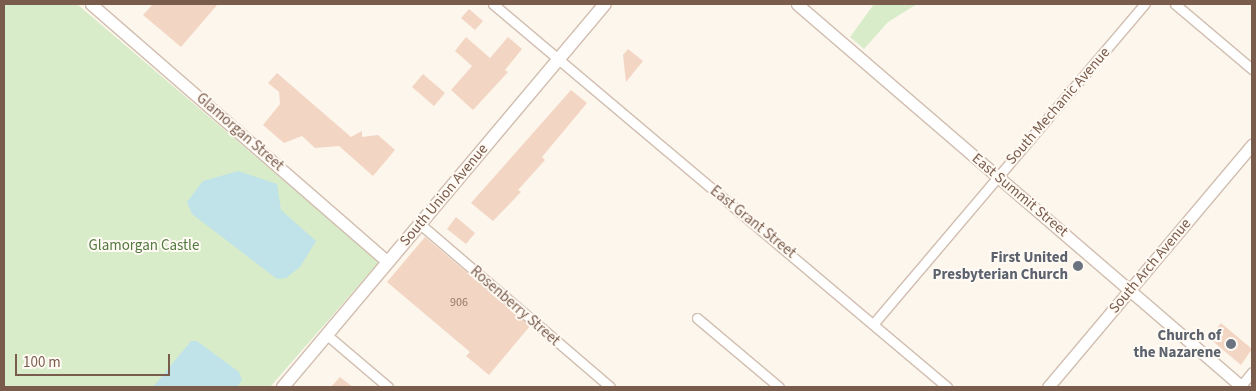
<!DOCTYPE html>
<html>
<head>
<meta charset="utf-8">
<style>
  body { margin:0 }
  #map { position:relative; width:1256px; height:391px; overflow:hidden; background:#fdf6ec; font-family:"Source Sans 3",sans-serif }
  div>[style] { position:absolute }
  .green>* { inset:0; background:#d8ecc9 }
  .water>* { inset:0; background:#bfe3e8 }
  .building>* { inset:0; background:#f3d5c3 }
  .roads { filter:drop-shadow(1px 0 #d1beb0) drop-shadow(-1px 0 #d1beb0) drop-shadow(0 1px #d1beb0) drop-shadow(0 -1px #d1beb0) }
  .minor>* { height:9px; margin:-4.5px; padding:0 4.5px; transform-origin:4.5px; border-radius:4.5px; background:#fff }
  .tertiary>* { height:11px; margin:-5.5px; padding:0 5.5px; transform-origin:5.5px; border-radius:5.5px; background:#fff }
  .secondary>* { height:12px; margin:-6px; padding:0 6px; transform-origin:6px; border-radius:6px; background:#fff }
  .dots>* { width:14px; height:14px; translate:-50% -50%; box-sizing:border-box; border:2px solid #fffaf3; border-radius:50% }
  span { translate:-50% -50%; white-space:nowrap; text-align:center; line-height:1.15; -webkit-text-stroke:4px #fffaf3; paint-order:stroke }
  .number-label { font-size:12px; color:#987a6a }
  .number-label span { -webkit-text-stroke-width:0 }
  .street-label { font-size:15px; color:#7a5c4d }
  .park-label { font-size:15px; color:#537a41 }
  .worship-label { font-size:15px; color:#5b616d; font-weight:700 }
  .right { translate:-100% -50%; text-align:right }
  .frame { position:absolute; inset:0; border:5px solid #7a5c4d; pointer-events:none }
  .scale { position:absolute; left:15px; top:354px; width:155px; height:22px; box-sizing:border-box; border:2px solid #7a5c4d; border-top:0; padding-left:6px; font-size:15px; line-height:18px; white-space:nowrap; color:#7a5c4d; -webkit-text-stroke:4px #fffaf3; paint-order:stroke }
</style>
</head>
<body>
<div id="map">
  <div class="green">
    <i style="clip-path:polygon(4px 4px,77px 4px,379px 262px,270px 387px,4px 387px)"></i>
    <i style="clip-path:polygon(874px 4px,917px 4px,888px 22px,864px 49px,850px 37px)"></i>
  </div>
  <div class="water">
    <i style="clip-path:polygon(238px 171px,277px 184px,281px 210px,316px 241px,300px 267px,286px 278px,277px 279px,192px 214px,187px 202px,203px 181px)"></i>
    <i style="clip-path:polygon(191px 341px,197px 341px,239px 372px,242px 380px,237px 387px,153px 387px)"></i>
  </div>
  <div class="building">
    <i style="clip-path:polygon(153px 4px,218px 4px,181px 47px,143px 15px)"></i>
    <i style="clip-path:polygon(469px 9px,483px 21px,475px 30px,461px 18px)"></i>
    <i style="clip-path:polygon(466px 37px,490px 58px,508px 37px,522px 49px,505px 70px,508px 72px,473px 110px,451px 90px,472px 66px,455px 51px)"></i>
    <i style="clip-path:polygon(628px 49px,643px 61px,626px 82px,623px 55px)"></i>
    <i style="clip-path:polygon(277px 73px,351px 137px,362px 131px,362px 137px,378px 135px,395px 150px,373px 176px,339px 146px,315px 148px,302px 136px,284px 143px,263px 125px,280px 104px,279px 92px,268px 83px)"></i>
    <i style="clip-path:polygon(423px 74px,445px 93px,434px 106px,412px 87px)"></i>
    <i style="clip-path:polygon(571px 90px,587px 103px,542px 157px,545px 160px,518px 190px,521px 192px,493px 221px,471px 203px)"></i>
    <i style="clip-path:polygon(456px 217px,475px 233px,466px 244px,447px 229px)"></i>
    <i style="clip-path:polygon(425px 237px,530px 326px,489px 375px,466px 356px,470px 352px,387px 282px)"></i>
    <i style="clip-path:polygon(1221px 323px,1252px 349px,1241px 365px,1209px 338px)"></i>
    <i style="clip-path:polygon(340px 377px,353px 387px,331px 387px)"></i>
  </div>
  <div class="roads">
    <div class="minor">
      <i style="left:493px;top:4px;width:594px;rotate:40.15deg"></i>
      <i style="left:1175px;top:4px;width:101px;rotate:40.2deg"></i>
      <i style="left:420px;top:224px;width:250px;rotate:40.6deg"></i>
      <i style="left:697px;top:318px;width:107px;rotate:40.1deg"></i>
      <i style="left:874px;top:323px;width:419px;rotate:-49.7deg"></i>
      <i style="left:327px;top:335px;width:80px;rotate:40.4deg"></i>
      <i style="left:1240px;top:387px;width:19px;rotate:-51deg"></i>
    </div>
    <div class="tertiary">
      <i style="left:91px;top:4px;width:393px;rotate:41deg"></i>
      <i style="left:797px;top:4px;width:587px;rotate:40.72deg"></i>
      <i style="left:1048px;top:387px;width:317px;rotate:-49.9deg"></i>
    </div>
    <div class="secondary">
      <i style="left:283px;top:387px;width:500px;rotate:-49.95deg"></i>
    </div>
  </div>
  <div class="dots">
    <i style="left:1078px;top:266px;background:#6b7280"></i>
    <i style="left:1231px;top:344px;background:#6b7280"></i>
  </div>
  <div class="number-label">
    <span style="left:459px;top:303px">906</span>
  </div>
  <div class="street-label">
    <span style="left:1058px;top:106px;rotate:-49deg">South Mechanic Avenue</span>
    <span style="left:240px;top:132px;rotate:41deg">Glamorgan Street</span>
    <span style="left:444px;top:195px;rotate:-50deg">South Union Avenue</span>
    <span style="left:1020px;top:195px;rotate:40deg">East Summit Street</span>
    <span style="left:753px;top:222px;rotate:39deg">East Grant Street</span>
    <span style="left:1150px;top:266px;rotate:-50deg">South Arch Avenue</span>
    <span style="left:515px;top:306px;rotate:41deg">Rosenberry Street</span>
  </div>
  <div class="park-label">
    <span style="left:144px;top:246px">Glamorgan Castle</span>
  </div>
  <div class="worship-label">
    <span class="right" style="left:1068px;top:266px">First United<br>Presbyterian Church</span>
    <span class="right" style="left:1221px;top:344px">Church of<br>the Nazarene</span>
  </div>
  <div class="frame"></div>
  <div class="scale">100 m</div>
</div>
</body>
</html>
